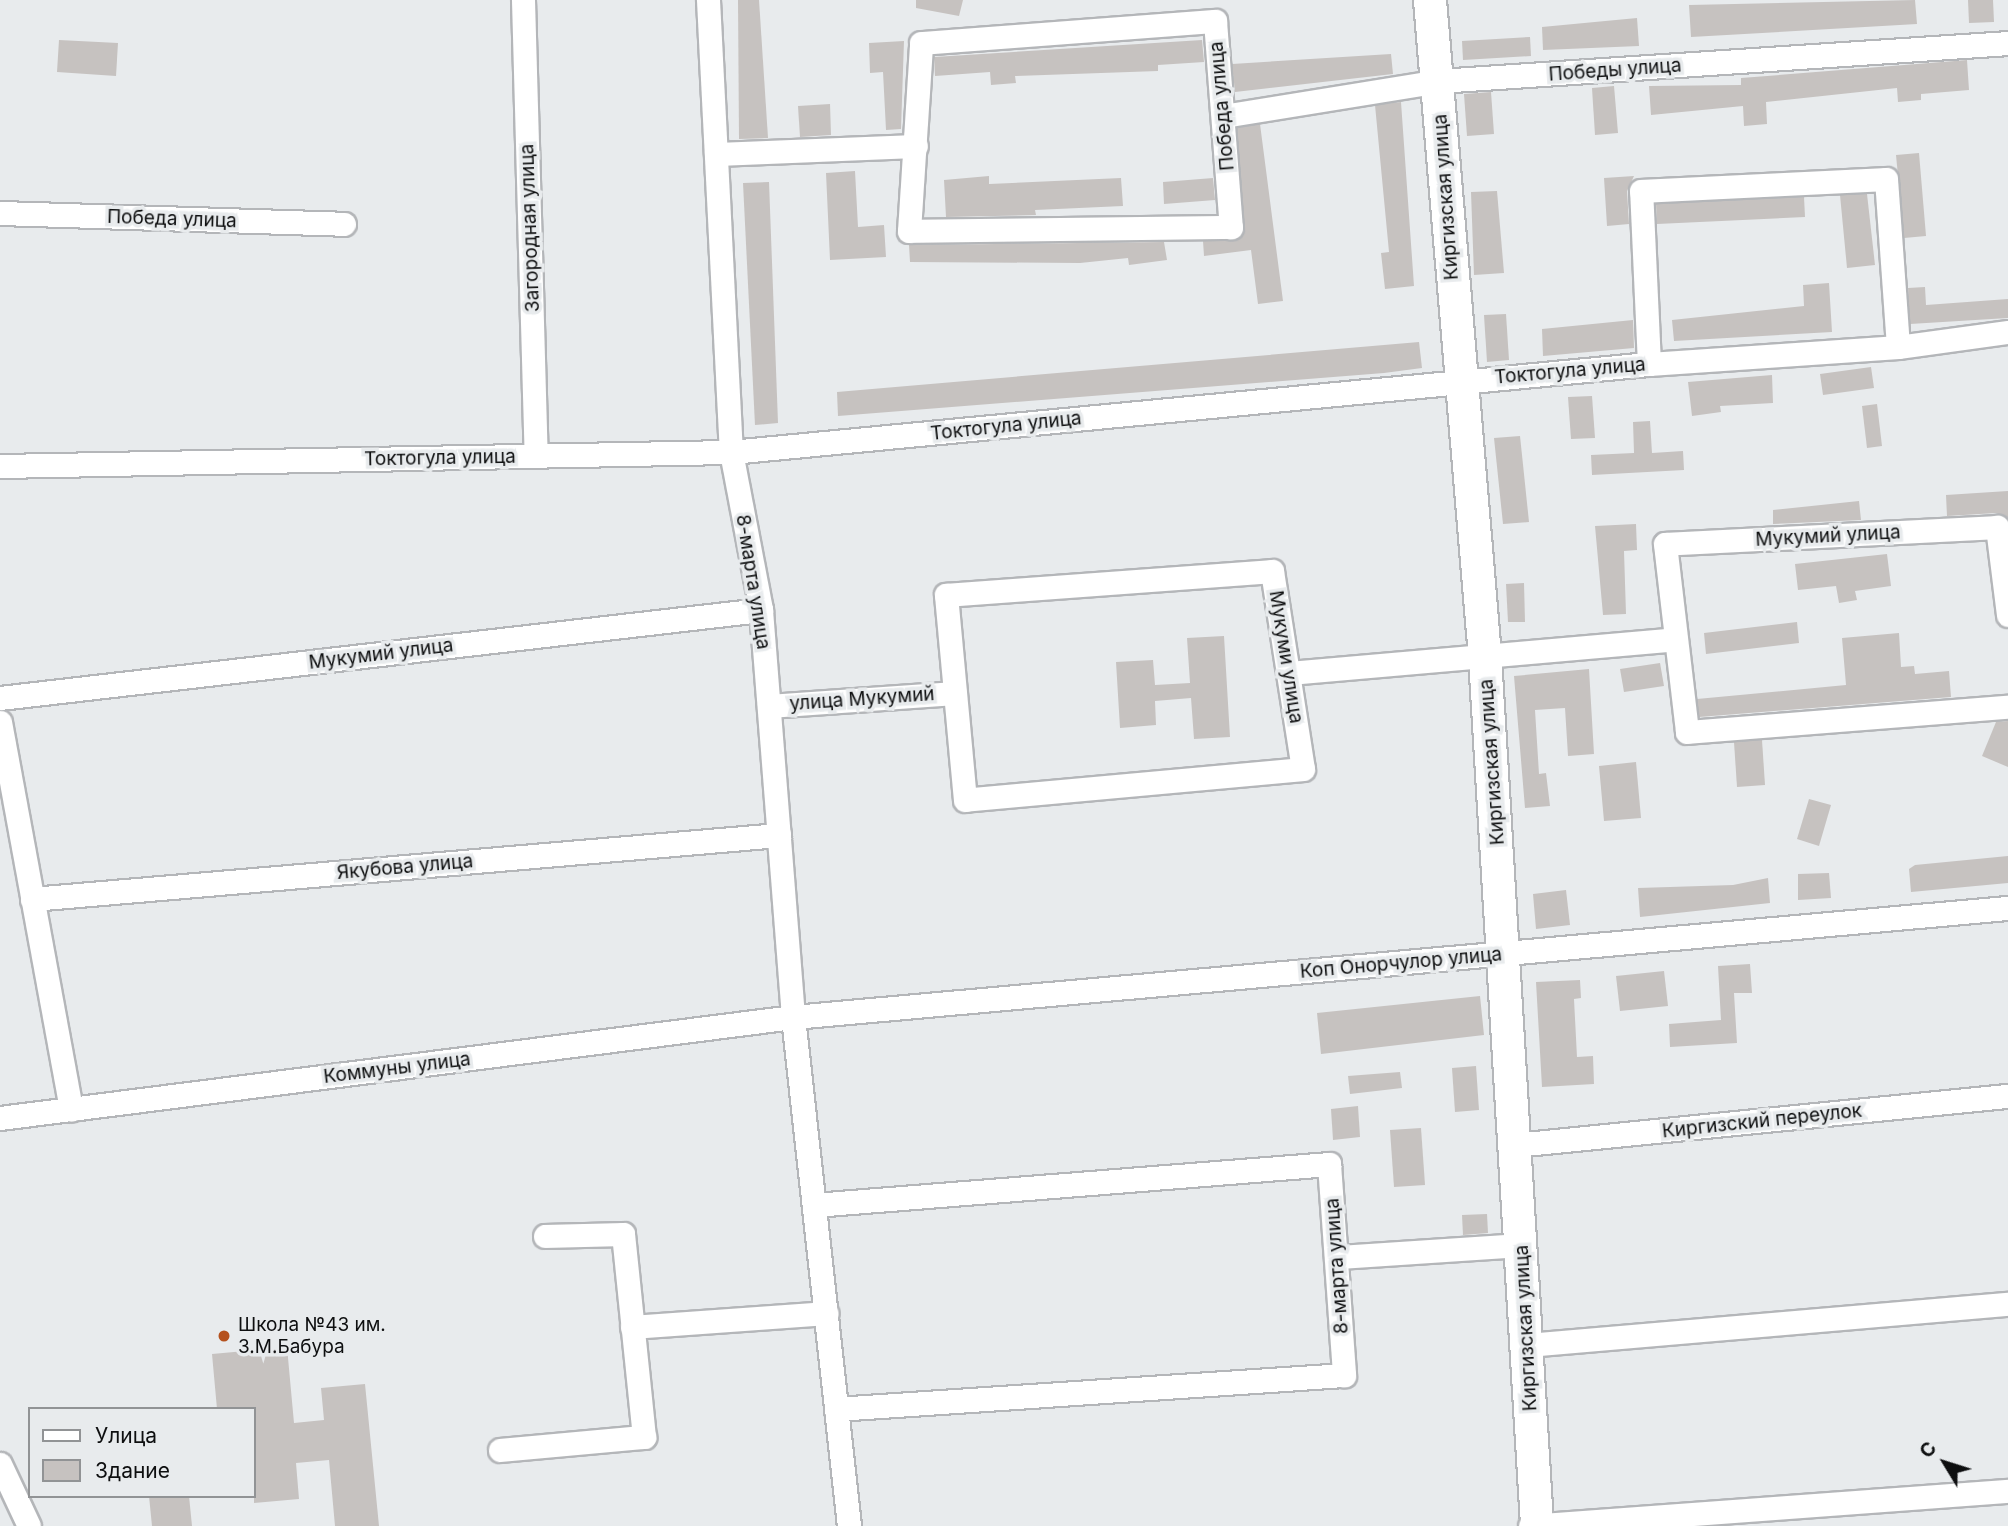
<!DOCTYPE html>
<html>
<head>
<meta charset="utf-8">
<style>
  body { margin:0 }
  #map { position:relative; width:2008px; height:1526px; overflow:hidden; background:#e8ebed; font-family:Inter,sans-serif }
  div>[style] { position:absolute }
  .building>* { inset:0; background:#c6c2c0 }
  .roads { filter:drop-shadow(2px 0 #b4b6b9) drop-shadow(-2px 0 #b4b6b9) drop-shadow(0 2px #b4b6b9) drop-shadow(0 -2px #b4b6b9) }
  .street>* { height:23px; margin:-11.5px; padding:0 11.5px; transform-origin:11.5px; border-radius:11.5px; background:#fff }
  .secondary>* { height:32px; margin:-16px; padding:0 16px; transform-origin:16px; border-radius:16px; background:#fff }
  .dots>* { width:19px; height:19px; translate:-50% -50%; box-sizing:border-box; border:4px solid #e8ebed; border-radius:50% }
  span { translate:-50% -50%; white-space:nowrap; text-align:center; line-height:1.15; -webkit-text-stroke:7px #e8ebed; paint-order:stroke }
  .street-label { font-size:19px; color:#0e0f10 }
  .poi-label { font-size:19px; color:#0e0f10 }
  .left { translate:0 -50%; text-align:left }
  .legend { position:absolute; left:28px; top:1407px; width:228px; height:91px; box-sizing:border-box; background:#e8ebed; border:2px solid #919395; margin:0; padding:9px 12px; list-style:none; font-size:21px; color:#0e0f10 }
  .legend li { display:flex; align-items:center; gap:14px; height:35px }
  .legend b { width:35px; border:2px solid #919395 }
  .north { position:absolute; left:1910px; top:1428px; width:70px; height:70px; -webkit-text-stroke:5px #e8ebed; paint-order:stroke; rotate:308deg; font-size:19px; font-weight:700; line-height:28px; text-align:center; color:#0e0f10 }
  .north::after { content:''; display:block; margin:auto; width:24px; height:32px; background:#0e0f10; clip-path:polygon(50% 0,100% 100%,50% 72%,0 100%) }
</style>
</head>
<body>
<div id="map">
  <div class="building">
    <i style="clip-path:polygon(738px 0,759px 0,768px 138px,739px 139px)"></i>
    <i style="clip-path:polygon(916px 0,963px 0,959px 16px,916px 8px)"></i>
    <i style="clip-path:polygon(1915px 0,1917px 24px,1691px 37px,1689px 5px)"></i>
    <i style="clip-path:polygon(1968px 0,1993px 0,1994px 22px,1969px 23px)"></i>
    <i style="clip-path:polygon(1637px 18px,1639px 46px,1543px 50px,1542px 27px)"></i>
    <i style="clip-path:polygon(1530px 37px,1531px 56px,1463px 60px,1462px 41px)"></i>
    <i style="clip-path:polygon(59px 40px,118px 43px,116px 76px,57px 72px)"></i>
    <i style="clip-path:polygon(1202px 40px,1204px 62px,1158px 65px,1158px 71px,1015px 76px,1016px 83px,991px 85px,990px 72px,935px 76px,934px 57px)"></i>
    <i style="clip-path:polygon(904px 41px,901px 129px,886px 130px,883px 72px,870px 73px,869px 43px)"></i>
    <i style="clip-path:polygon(1391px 54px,1393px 74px,1235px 92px,1232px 64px)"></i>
    <i style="clip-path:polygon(1967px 60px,1969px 90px,1921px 94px,1921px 100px,1898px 102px,1897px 88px,1766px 102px,1767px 124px,1744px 126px,1743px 106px,1651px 115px,1649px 86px,1741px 85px,1741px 78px)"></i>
    <i style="clip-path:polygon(1614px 86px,1618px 133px,1595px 135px,1592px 88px)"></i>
    <i style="clip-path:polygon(1491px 92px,1494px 134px,1467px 136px,1464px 94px)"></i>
    <i style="clip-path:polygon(1401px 102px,1414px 286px,1385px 289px,1381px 253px,1389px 252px,1375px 105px)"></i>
    <i style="clip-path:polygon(830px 104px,831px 135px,800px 137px,798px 106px)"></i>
    <i style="clip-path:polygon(1260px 124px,1283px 301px,1258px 304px,1251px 250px,1204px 256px,1203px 241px,1232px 241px,1244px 233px,1237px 128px)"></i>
    <i style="clip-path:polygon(1919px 153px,1926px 236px,1904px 238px,1896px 155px)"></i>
    <i style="clip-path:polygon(855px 171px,858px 227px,884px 225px,886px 257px,830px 260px,826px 173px)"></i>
    <i style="clip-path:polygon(989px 176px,989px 184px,1121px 178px,1123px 206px,1035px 210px,1036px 215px,946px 217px,944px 180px)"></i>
    <i style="clip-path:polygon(1634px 176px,1627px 191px,1629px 224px,1607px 226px,1604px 178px)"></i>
    <i style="clip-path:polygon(1213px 178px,1215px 200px,1164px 204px,1163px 182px)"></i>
    <i style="clip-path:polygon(769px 182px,778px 423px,755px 425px,743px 183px)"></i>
    <i style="clip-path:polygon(1497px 191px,1504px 273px,1474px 275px,1471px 192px)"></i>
    <i style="clip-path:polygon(1867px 194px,1875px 265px,1847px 268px,1840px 195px)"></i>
    <i style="clip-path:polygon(1804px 197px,1805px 217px,1657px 224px,1656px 204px)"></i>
    <i style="clip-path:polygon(1164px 242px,1167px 260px,1129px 265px,1128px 258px,1080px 263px,910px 262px,909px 245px)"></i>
    <i style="clip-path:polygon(1829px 283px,1832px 332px,1674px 341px,1672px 320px,1804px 306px,1803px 285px)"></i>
    <i style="clip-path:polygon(1925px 287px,1926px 305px,2008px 299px,2008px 318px,1910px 324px,1908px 288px)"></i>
    <i style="clip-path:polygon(1506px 314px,1509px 360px,1487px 362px,1484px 315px)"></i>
    <i style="clip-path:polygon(1633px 320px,1634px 348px,1543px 356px,1542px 329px)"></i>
    <i style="clip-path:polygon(1419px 342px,1422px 368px,1384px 373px,838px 416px,837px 392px)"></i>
    <i style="clip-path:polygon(1871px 367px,1874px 388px,1823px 395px,1820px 374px)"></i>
    <i style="clip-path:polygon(1772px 375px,1773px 403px,1720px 406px,1721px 412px,1692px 416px,1688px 382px)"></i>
    <i style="clip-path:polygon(1592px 396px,1595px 438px,1571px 439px,1568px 397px)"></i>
    <i style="clip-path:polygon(1877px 404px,1882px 446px,1867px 448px,1862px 406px)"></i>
    <i style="clip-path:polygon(1650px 421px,1652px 453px,1683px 451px,1684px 470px,1592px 475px,1591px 455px,1634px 453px,1633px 422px)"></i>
    <i style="clip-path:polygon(1520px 436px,1529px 522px,1503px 524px,1494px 438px)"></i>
    <i style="clip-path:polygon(2008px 491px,2008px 518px,1996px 513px,1947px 516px,1946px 495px)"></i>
    <i style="clip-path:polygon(1859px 501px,1861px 520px,1773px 524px,1773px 510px)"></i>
    <i style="clip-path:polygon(1636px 524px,1637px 550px,1624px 551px,1626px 614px,1603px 615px,1595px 526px)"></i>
    <i style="clip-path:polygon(1887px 554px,1891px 586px,1855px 591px,1857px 600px,1839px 603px,1836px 586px,1798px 590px,1795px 564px)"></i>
    <i style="clip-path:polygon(1524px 583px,1525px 622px,1508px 622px,1506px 584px)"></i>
    <i style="clip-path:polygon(1797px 622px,1799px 643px,1706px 654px,1704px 633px)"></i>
    <i style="clip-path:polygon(1899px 633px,1901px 667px,1914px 666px,1915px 674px,1949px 671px,1951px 697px,1699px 717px,1697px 699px,1846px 685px,1842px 638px)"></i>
    <i style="clip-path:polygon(1224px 636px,1230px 737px,1194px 739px,1191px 698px,1155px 701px,1156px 725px,1120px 728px,1116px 662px,1153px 660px,1155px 685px,1190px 683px,1187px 638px)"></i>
    <i style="clip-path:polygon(1660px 663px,1664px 686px,1624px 692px,1620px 669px)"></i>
    <i style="clip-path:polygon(1589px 669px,1594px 754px,1568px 756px,1565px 708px,1535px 710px,1539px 774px,1546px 773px,1550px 806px,1525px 808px,1514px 676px)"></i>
    <i style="clip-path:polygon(2008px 721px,2008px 767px,1982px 756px,1996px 722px)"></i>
    <i style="clip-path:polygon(1762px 740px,1765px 785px,1737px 787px,1734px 742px)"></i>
    <i style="clip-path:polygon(1636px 762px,1641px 818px,1604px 821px,1599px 766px)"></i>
    <i style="clip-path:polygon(1809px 799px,1831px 805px,1819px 846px,1797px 839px)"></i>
    <i style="clip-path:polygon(2008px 856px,2008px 883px,1911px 892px,1909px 869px,1915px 865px)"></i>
    <i style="clip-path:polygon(1829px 873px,1831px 898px,1798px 900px,1798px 874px)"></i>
    <i style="clip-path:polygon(1768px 878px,1770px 903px,1640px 917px,1638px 888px,1733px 885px)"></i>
    <i style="clip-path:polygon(1566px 890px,1570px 925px,1536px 929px,1533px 894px)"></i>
    <i style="clip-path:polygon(1750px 964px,1752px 993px,1734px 993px,1737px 1043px,1670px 1047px,1669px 1024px,1721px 1020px,1718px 966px)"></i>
    <i style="clip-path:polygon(1664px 971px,1668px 1006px,1620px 1011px,1616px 976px)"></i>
    <i style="clip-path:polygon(1580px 980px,1581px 998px,1574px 999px,1577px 1057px,1593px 1056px,1594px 1084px,1542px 1087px,1536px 982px)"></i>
    <i style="clip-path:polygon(1480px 996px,1484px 1035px,1321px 1054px,1317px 1013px)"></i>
    <i style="clip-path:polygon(1476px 1066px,1479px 1110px,1455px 1112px,1452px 1068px)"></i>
    <i style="clip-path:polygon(1400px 1072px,1402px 1088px,1350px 1094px,1348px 1076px)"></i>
    <i style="clip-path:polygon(1358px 1106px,1360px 1137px,1333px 1140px,1331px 1109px)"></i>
    <i style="clip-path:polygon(1421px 1128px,1425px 1185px,1394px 1187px,1390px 1130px)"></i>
    <i style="clip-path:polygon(1487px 1214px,1488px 1233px,1463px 1235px,1462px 1215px)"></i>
    <i style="clip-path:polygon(287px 1347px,294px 1423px,324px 1420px,321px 1388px,365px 1384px,379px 1526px,335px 1526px,329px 1460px,296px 1463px,299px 1499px,254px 1503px,254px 1409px,217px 1409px,212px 1354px)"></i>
    <i style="clip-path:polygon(149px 1496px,189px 1496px,192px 1526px,152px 1526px)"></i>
  </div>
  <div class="roads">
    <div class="street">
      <i style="left:523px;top:0;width:456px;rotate:88.4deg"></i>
      <i style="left:708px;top:0;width:453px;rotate:87.1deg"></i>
      <i style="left:731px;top:452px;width:161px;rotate:79.2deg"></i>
      <i style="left:761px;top:610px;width:408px;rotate:85.5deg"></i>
      <i style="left:793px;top:1017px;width:512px;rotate:83.72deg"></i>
      <i style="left:1215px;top:21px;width:207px;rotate:85.6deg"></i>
      <i style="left:1231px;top:227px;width:322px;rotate:179.3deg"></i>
      <i style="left:909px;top:231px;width:188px;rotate:-86.3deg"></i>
      <i style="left:921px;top:43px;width:295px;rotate:-4.3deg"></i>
      <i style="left:1223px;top:116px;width:218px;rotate:-9.2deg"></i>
      <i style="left:1438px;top:81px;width:571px;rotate:-3.81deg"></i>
      <i style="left:716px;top:154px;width:200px;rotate:-2.3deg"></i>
      <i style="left:0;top:213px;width:344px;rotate:1.8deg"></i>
      <i style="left:1649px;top:364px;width:173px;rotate:-92.6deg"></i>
      <i style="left:1641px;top:191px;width:245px;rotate:-2.8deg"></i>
      <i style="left:1886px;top:179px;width:168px;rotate:85.9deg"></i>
      <i style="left:0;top:466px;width:731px;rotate:-1.1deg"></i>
      <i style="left:731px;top:452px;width:922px;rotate:-5.48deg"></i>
      <i style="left:1649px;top:364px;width:250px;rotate:-3.9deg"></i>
      <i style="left:1898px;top:347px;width:111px;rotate:-7.8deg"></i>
      <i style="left:1272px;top:571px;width:200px;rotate:81.1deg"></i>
      <i style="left:1303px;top:769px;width:339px;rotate:174.8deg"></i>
      <i style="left:965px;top:800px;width:206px;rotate:-95.3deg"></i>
      <i style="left:946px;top:595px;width:327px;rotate:-4.2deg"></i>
      <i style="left:2008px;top:615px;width:89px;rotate:-97.1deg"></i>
      <i style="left:1997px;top:527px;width:332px;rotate:177.1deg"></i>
      <i style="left:1665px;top:544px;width:189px;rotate:83.3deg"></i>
      <i style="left:1687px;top:732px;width:322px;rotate:-4.5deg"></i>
      <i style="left:1289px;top:673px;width:388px;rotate:-5deg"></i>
      <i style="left:0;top:698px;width:766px;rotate:-6.6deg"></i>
      <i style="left:769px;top:706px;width:186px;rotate:-4deg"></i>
      <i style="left:0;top:722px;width:394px;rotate:79.6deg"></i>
      <i style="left:32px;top:899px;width:750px;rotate:-4.9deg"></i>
      <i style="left:0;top:1118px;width:799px;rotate:-7.26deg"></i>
      <i style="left:793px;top:1017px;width:1220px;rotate:-5.13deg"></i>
      <i style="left:1515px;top:1145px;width:495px;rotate:-5.7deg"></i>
      <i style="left:814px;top:1205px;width:517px;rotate:-4.55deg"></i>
      <i style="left:1329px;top:1164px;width:212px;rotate:85.9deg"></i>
      <i style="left:1344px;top:1375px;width:509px;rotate:176.17deg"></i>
      <i style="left:1339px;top:1257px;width:182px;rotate:-3.8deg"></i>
      <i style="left:632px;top:1327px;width:195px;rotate:-4.1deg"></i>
      <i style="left:1527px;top:1345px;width:483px;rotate:-4.9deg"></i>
      <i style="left:500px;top:1450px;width:145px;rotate:-5.2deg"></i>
      <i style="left:644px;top:1437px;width:204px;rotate:-95.9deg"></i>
      <i style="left:623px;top:1234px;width:78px;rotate:178.5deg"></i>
      <i style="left:0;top:1464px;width:68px;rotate:64.9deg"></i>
      <i style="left:1530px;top:1526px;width:479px;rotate:-4.2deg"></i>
    </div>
    <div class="secondary">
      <i style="left:1430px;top:0;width:659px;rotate:85.21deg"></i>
      <i style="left:1485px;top:657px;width:870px;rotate:86.57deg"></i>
    </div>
  </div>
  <div class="dots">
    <i style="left:224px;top:1336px;background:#b5511d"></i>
  </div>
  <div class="street-label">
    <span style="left:1615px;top:70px;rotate:-4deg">Победы улица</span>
    <span style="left:1222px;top:106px;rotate:-95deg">Победа улица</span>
    <span style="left:1446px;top:197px;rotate:-94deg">Киргизская улица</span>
    <span style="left:172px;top:219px;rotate:2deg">Победа улица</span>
    <span style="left:530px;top:228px;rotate:-92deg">Загородная улица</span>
    <span style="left:1570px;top:371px;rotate:-5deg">Токтогула улица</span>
    <span style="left:1006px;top:426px;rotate:-6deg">Токтогула улица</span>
    <span style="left:440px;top:458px;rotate:-1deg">Токтогула улица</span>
    <span style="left:1828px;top:536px;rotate:-3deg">Мукумий улица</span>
    <span style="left:753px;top:582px;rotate:81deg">8-марта улица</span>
    <span style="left:381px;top:654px;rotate:-7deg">Мукумий улица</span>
    <span style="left:1286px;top:657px;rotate:81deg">Мукуми улица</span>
    <span style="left:862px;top:699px;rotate:-4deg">улица Мукумий</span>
    <span style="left:1492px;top:762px;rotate:-94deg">Киргизская улица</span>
    <span style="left:405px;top:867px;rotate:-5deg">Якубова улица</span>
    <span style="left:1401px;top:963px;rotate:-5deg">Коп Онорчулор улица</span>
    <span style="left:397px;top:1068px;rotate:-7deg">Коммуны улица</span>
    <span style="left:1762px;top:1121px;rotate:-6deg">Киргизский переулок</span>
    <span style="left:1337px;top:1266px;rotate:-94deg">8-марта улица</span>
    <span style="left:1526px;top:1328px;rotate:-93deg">Киргизская улица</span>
  </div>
  <div class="poi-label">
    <span class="left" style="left:238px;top:1336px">Школа №43 им.<br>З.М.Бабура</span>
  </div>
  <ul class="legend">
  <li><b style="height:9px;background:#fff"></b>Улица</li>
  <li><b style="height:19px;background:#c6c2c0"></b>Здание</li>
  </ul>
  <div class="north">С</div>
</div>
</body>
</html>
